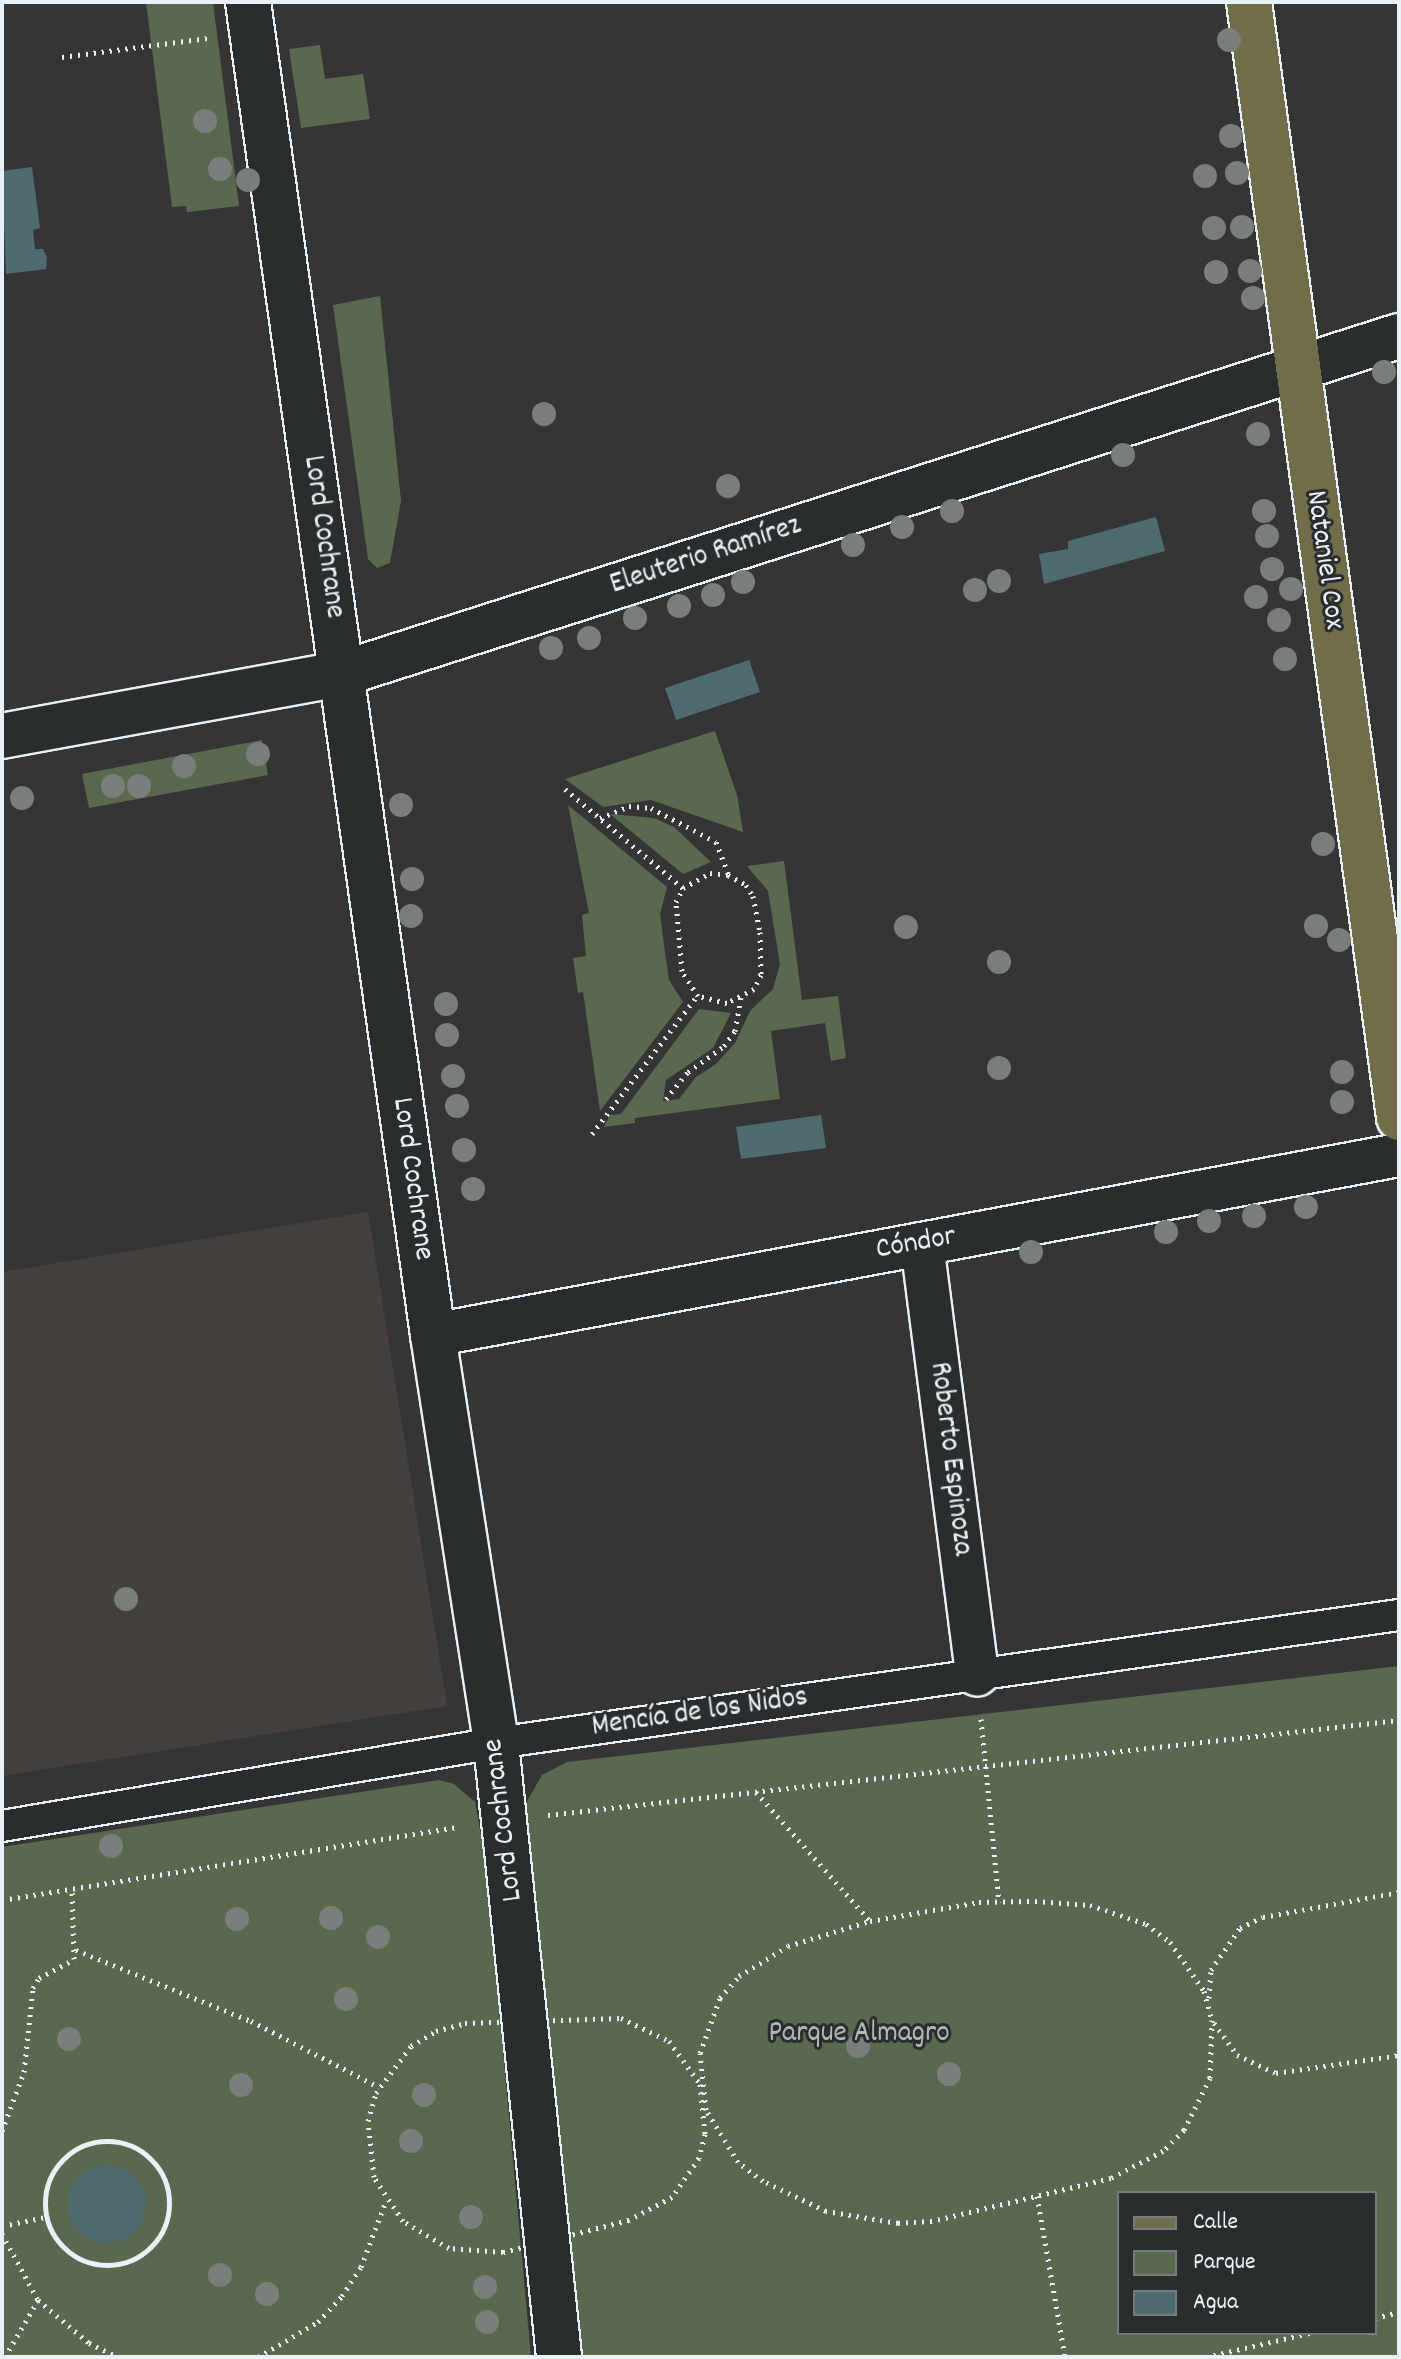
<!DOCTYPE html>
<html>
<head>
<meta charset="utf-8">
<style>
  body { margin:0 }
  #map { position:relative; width:1401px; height:2359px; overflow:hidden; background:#363535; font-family:Dekko,sans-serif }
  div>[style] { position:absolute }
  .built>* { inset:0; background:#453f3d }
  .green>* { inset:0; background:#5b6850 }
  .water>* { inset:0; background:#4e6c70 }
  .round { border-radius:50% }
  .path>* { height:5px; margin-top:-2.5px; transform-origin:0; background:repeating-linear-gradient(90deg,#e8f1f8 0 2px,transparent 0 8px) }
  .path>.ring { margin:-2.5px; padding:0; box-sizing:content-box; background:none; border:5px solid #e8f1f8; border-radius:50% }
  .roads { filter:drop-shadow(2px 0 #e8f1f8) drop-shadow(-2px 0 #e8f1f8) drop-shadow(0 2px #e8f1f8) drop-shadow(0 -2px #e8f1f8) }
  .pedestrian>* { height:30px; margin:-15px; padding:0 15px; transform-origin:15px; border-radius:15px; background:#2a2d2e }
  .minor>* { height:42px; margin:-21px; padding:0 21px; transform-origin:21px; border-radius:21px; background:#2a2d2e }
  .tertiary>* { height:44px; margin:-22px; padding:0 22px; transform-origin:22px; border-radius:22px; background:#2a2d2e }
  .primary>* { height:44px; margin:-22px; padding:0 22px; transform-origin:22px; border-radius:22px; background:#716d4b }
  .trees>* { width:24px; height:24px; margin:-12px; border-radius:50%; background:#797e7b }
  span { translate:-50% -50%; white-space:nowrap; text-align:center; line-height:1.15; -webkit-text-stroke:6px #2a2d2e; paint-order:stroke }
  .street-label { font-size:30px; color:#e8f1f8 }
  .park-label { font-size:30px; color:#b0bab5 }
  .frame { position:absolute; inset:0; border:4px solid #e8f1f8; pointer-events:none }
  .legend { position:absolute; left:1117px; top:2191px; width:260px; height:144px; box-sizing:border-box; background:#2a2d2e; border:2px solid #767b7f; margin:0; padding:10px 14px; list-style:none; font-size:24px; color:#e8f1f8 }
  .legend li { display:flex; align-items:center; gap:16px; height:40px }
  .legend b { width:40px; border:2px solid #767b7f }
</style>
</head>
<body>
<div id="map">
  <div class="built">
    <i style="clip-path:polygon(368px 1212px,447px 1706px,2px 1776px,2px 1272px)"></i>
  </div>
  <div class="green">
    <i style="clip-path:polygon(146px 2px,213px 2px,239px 206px,187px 212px,186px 206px,172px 207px)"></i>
    <i style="clip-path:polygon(320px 45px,325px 79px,363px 74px,370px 119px,301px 128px,289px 49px)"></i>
    <i style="clip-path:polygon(380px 296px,401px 501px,390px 563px,377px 568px,368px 559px,333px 305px)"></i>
    <i style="clip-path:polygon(715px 731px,737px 795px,743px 832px,651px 800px,603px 807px,565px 779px)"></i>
    <i style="clip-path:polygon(262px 740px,268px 775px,89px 808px,82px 774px)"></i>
    <i style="clip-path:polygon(568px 805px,667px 887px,660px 914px,664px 945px,669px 980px,683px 1002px,600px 1111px,583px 992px,578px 993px,573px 958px,586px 956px,582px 915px,589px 913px)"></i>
    <i style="clip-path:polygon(610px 814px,654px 818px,674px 827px,711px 862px,683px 874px)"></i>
    <i style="clip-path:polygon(784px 861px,802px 1000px,838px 996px,846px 1058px,831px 1061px,825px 1023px,771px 1031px,780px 1099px,635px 1118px,635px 1123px,604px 1127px,610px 1115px,621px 1114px,699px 1009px,731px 1013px,713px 1048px,666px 1080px,663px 1101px,679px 1099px,696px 1077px,716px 1064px,735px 1043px,750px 1011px,773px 989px,780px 964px,768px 891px,747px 866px)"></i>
    <i style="clip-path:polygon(evenodd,1399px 1666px,1399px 2357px,583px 2357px,526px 1803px,542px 1775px,567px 1762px,1399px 1666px,1375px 2193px,1375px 2333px,1119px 2333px,1119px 2193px,1375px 2193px)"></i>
    <i style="clip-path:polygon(439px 1780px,454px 1784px,475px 1802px,486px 1864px,531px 2357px,2px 2357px,2px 1847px)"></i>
  </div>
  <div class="water">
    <i style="clip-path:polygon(32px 167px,40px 228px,33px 230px,35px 249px,43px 249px,47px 257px,46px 269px,6px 274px,2px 171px)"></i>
    <i style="clip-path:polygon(1156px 517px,1165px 551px,1044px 584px,1039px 554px,1068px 549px,1068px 541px)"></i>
    <i style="clip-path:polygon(749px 660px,760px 692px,676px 720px,665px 688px)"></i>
    <i style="clip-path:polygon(821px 1115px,826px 1148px,741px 1159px,736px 1127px)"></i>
    <i class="round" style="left:68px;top:2165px;width:78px;height:78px"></i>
  </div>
  <div class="path">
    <i style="left:62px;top:57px;width:147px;rotate:-7.4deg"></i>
    <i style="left:565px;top:789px;width:154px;rotate:40deg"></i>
    <i style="left:600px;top:818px;width:31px;rotate:-22deg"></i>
    <i style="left:629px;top:806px;width:22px;rotate:5deg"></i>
    <i style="left:651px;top:808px;width:73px;rotate:27.6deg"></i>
    <i style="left:716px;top:842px;width:34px;rotate:69deg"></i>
    <i style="left:710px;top:873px;width:18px;rotate:6deg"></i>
    <i style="left:728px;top:875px;width:21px;rotate:29deg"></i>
    <i style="left:746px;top:885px;width:13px;rotate:58deg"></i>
    <i style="left:753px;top:896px;width:37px;rotate:79deg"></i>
    <i style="left:760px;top:932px;width:43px;rotate:88.7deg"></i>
    <i style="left:761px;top:975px;width:16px;rotate:117deg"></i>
    <i style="left:754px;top:989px;width:30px;rotate:153deg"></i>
    <i style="left:727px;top:1003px;width:30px;rotate:-166deg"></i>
    <i style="left:698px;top:996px;width:30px;rotate:-123deg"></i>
    <i style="left:682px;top:971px;width:69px;rotate:-95deg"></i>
    <i style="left:676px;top:902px;width:16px;rotate:-63deg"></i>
    <i style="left:683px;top:888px;width:31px;rotate:-29deg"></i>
    <i style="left:666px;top:1099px;width:35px;rotate:-51deg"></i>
    <i style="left:688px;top:1072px;width:44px;rotate:-35.8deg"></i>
    <i style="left:724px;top:1046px;width:19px;rotate:-54deg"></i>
    <i style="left:735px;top:1031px;width:34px;rotate:-80deg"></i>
    <i style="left:592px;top:1134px;width:175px;rotate:-52.7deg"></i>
    <i style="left:981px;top:1719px;width:184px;rotate:84.4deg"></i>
    <i style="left:756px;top:1792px;width:172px;rotate:48.5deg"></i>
    <i style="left:548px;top:1815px;width:856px;rotate:-6.37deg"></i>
    <i style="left:2px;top:1900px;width:463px;rotate:-9.1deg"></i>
    <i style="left:1035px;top:1901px;width:55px;rotate:4.2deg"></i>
    <i style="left:1090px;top:1905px;width:59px;rotate:18.7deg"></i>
    <i style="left:1146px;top:1924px;width:30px;rotate:37deg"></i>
    <i style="left:1170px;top:1942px;width:60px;rotate:55.2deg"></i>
    <i style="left:1204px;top:1991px;width:30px;rotate:75deg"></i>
    <i style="left:1212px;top:2020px;width:58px;rotate:92deg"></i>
    <i style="left:1210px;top:2078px;width:58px;rotate:116.6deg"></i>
    <i style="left:1184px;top:2130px;width:30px;rotate:135deg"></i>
    <i style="left:1163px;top:2151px;width:59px;rotate:152.6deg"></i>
    <i style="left:1111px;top:2178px;width:184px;rotate:166.5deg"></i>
    <i style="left:932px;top:2221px;width:34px;rotate:177deg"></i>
    <i style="left:898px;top:2223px;width:73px;rotate:-170.5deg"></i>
    <i style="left:826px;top:2211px;width:70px;rotate:-154.5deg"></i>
    <i style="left:763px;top:2181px;width:31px;rotate:-143deg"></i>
    <i style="left:738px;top:2162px;width:61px;rotate:-121.6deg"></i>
    <i style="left:706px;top:2110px;width:57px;rotate:-96deg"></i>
    <i style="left:700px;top:2053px;width:59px;rotate:-70deg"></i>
    <i style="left:720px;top:1998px;width:29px;rotate:-49deg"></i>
    <i style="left:739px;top:1976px;width:57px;rotate:-31.5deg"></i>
    <i style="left:788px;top:1946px;width:86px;rotate:-17deg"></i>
    <i style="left:870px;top:1921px;width:111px;rotate:-9.9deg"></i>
    <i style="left:979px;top:1902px;width:56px;rotate:-1deg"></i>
    <i style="left:76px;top:1950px;width:189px;rotate:22.1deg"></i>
    <i style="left:251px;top:2021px;width:144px;rotate:27.3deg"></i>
    <i style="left:1209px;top:1998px;width:28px;rotate:-86deg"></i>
    <i style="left:1211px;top:1970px;width:51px;rotate:-55.4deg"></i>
    <i style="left:1240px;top:1928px;width:25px;rotate:-26deg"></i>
    <i style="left:1263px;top:1917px;width:138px;rotate:-10.4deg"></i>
    <i style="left:621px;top:2018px;width:53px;rotate:25.6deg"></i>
    <i style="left:669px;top:2041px;width:53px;rotate:54.2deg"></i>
    <i style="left:700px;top:2084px;width:50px;rotate:84.3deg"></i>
    <i style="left:705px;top:2134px;width:25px;rotate:104deg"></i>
    <i style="left:699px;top:2158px;width:47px;rotate:124.7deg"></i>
    <i style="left:672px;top:2197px;width:49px;rotate:151.9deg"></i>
    <i style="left:629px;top:2220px;width:130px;rotate:165.7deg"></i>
    <i style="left:503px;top:2252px;width:54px;rotate:-175.8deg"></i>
    <i style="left:449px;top:2248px;width:53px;rotate:-149.6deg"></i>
    <i style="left:403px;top:2221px;width:53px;rotate:-123.4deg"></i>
    <i style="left:374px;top:2177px;width:56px;rotate:-96.1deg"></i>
    <i style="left:368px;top:2121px;width:29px;rotate:-74deg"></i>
    <i style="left:376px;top:2093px;width:59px;rotate:-53.3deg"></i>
    <i style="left:411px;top:2046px;width:29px;rotate:-31deg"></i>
    <i style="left:436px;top:2031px;width:30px;rotate:-15deg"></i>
    <i style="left:465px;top:2023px;width:156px;rotate:-1.8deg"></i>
    <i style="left:1214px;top:2023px;width:39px;rotate:54deg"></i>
    <i style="left:1237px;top:2055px;width:43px;rotate:24.8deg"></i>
    <i style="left:1276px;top:2073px;width:124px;rotate:-8.3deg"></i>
    <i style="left:2px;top:2131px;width:63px;rotate:-69.6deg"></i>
    <i style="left:24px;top:2072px;width:84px;rotate:-83.9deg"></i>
    <i style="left:33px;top:1988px;width:12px;rotate:-59deg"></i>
    <i style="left:39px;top:1978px;width:40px;rotate:-28deg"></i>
    <i style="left:74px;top:1959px;width:70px;rotate:-91.6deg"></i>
    <i class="ring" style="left:45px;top:2141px;width:119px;height:119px"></i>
    <i style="left:1037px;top:2196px;width:163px;rotate:80.1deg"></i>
    <i style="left:2px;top:2226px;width:45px;rotate:-11.6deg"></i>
    <i style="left:2px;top:2234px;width:75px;rotate:61.4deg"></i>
    <i style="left:38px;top:2300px;width:67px;rotate:40.1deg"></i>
    <i style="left:89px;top:2343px;width:32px;rotate:26deg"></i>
    <i style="left:1375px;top:2318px;width:25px;rotate:-14deg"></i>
    <i style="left:5px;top:2357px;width:66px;rotate:-59.9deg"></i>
    <i style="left:258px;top:2357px;width:69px;rotate:-30.3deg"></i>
    <i style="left:318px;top:2322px;width:35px;rotate:-47deg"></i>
    <i style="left:342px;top:2296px;width:35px;rotate:-57deg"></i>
    <i style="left:361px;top:2267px;width:71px;rotate:-69.3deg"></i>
    <i style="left:1206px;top:2357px;width:107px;rotate:-13deg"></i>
  </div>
  <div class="roads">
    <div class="pedestrian">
      <i style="left:2px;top:1826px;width:501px;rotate:-9.54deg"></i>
      <i style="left:496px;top:1743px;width:912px;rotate:-8.07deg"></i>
    </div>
    <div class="minor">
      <i style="left:922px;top:1244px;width:434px;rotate:82.7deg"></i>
      <i style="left:433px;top:1335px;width:983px;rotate:-10.56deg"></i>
    </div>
    <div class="tertiary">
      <i style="left:248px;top:2px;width:1346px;rotate:82.1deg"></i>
      <i style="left:433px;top:1335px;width:413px;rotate:81.2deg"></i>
      <i style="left:496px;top:1743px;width:617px;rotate:84.14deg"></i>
      <i style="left:2px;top:736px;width:345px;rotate:-10.4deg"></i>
      <i style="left:341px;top:674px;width:1111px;rotate:-17.72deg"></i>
    </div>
    <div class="primary">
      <i style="left:1249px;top:2px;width:1126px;rotate:82.34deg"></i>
    </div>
  </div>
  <div class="trees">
    <i style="left:1229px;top:40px"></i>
    <i style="left:205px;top:121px"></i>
    <i style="left:1231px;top:136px"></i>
    <i style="left:220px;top:169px"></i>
    <i style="left:1237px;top:173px"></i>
    <i style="left:1205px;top:176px"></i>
    <i style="left:248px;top:180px"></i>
    <i style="left:1242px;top:227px"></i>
    <i style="left:1214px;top:228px"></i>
    <i style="left:1250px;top:271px"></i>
    <i style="left:1216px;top:272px"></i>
    <i style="left:1253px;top:298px"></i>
    <i style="left:1384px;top:372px"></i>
    <i style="left:544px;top:414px"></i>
    <i style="left:1258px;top:434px"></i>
    <i style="left:1123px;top:455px"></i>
    <i style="left:728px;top:486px"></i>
    <i style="left:952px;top:511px"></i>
    <i style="left:1264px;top:511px"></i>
    <i style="left:902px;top:527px"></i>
    <i style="left:1267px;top:536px"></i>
    <i style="left:853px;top:545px"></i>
    <i style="left:1272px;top:569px"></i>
    <i style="left:999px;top:581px"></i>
    <i style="left:743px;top:582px"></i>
    <i style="left:1291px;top:589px"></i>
    <i style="left:975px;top:590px"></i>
    <i style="left:713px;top:595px"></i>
    <i style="left:1256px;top:597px"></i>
    <i style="left:679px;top:606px"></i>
    <i style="left:635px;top:618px"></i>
    <i style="left:1279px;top:620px"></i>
    <i style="left:589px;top:638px"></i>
    <i style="left:551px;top:648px"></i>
    <i style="left:1285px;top:659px"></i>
    <i style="left:258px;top:754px"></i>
    <i style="left:184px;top:766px"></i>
    <i style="left:113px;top:786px"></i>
    <i style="left:139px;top:786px"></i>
    <i style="left:22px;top:798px"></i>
    <i style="left:401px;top:805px"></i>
    <i style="left:1323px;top:844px"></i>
    <i style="left:412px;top:879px"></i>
    <i style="left:411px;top:916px"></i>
    <i style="left:1316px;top:926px"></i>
    <i style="left:906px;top:927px"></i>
    <i style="left:1339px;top:940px"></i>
    <i style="left:999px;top:962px"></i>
    <i style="left:446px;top:1004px"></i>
    <i style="left:447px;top:1035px"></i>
    <i style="left:999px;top:1068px"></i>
    <i style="left:1342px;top:1072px"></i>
    <i style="left:453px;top:1076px"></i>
    <i style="left:1342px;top:1102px"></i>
    <i style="left:457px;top:1106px"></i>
    <i style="left:464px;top:1150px"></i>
    <i style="left:473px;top:1189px"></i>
    <i style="left:1306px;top:1207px"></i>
    <i style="left:1254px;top:1216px"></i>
    <i style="left:1209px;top:1221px"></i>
    <i style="left:1166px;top:1232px"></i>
    <i style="left:1031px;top:1252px"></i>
    <i style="left:126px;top:1599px"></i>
    <i style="left:111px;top:1846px"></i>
    <i style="left:331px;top:1918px"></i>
    <i style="left:237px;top:1919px"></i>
    <i style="left:378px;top:1937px"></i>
    <i style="left:346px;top:1999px"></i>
    <i style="left:69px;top:2039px"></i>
    <i style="left:858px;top:2046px"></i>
    <i style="left:949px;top:2074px"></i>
    <i style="left:241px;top:2085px"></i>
    <i style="left:424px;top:2095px"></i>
    <i style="left:411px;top:2141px"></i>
    <i style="left:471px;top:2217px"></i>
    <i style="left:220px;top:2275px"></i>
    <i style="left:485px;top:2287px"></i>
    <i style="left:267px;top:2294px"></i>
    <i style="left:487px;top:2322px"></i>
  </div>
  <div class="street-label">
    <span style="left:322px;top:537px;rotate:82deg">Lord Cochrane</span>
    <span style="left:706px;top:557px;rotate:-18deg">Eleuterio Ramírez</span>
    <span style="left:1323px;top:560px;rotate:82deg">Nataniel Cox</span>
    <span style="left:411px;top:1179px;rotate:82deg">Lord Cochrane</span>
    <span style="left:916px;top:1245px;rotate:-10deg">Cóndor</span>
    <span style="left:949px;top:1459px;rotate:83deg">Roberto Espinoza</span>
    <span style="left:700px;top:1714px;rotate:-8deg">Mencía de los Nidos</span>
    <span style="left:505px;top:1820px;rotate:-97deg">Lord Cochrane</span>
  </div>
  <div class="park-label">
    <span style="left:859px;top:2035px">Parque Almagro</span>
  </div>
  <div class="frame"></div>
  <ul class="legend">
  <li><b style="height:10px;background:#716d4b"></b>Calle</li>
  <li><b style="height:22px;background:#5b6850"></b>Parque</li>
  <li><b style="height:22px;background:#4e6c70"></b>Agua</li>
  </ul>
</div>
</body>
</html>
